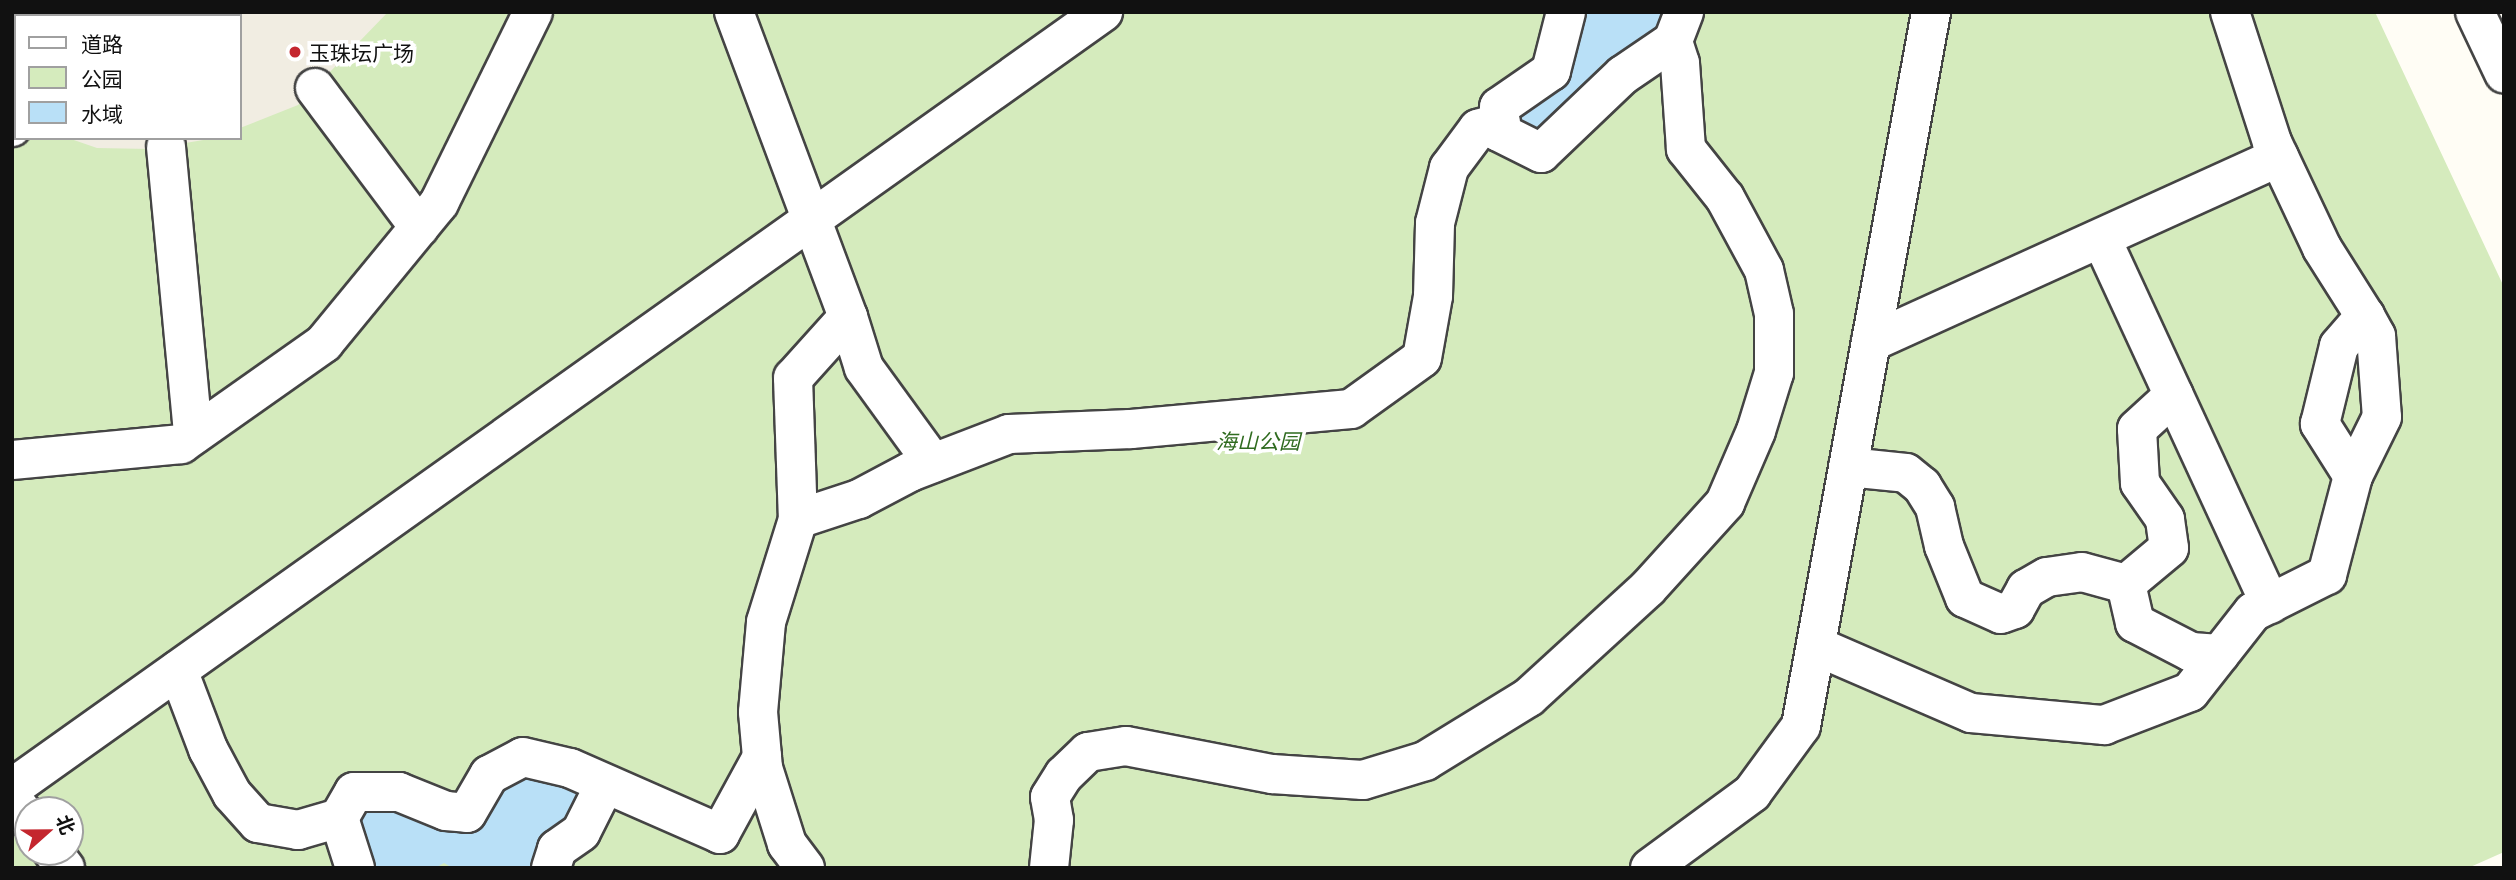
<!DOCTYPE html>
<html>
<head>
<meta charset="utf-8">
<style>
  body { margin:0 }
  #map { position:relative; width:2516px; height:880px; overflow:hidden; background:#fffdf5; font-family:Literata,"Noto Sans SC",serif }
  div>[style] { position:absolute }
  .green>* { inset:0; background:#d5ebbd }
  .plaza>* { inset:0; background:#f1ede2 }
  .water>* { inset:0; background:#b9e0f7 }
  .roads { filter:drop-shadow(2px 0 #444) drop-shadow(-2px 0 #444) drop-shadow(0 2px #444) drop-shadow(0 -2px #444) }
  .minor>* { height:38px; margin:-19px; padding:0 19px; transform-origin:19px; border-radius:19px; background:#fff }
  .dots>* { width:19px; height:19px; translate:-50% -50%; box-sizing:border-box; border:4px solid #fff; border-radius:50% }
  span { translate:-50% -50%; white-space:nowrap; text-align:center; line-height:1.15; -webkit-text-stroke:7px #fff; paint-order:stroke }
  .poi-label { font-size:21px; color:#111 }
  .left { translate:0 -50%; text-align:left }
  .park-label { font-size:21px; color:#2f6b1f; font-style:italic }
  .frame { position:absolute; inset:0; border:14px solid #111; pointer-events:none }
  .legend { position:absolute; left:14px; top:14px; width:228px; height:126px; box-sizing:border-box; background:#fff; border:2px solid #a0a0a0; margin:0; padding:9px 12px; list-style:none; font-size:21px; color:#111 }
  .legend li { display:flex; align-items:center; gap:14px; height:35px }
  .legend b { width:35px; border:2px solid #a0a0a0 }
  .north { position:absolute; left:14px; top:796px; width:70px; height:70px; box-sizing:border-box; background:#fff; border:2px solid #a0a0a0; border-radius:50%; rotate:69deg; font-size:19px; font-weight:700; line-height:28px; text-align:center; color:#111 }
  .north::after { content:''; display:block; margin:auto; width:24px; height:32px; background:#c4262e; clip-path:polygon(50% 0,100% 100%,50% 72%,0 100%) }
</style>
</head>
<body>
<div id="map">
  <div class="green">
    <i style="clip-path:polygon(evenodd,12px 12px,2375px 12px,2504px 287px,2504px 852px,2468px 868px,12px 868px,12px 12px,16px 16px,240px 16px,240px 138px,16px 138px,16px 16px,12px 12px,28px 810px,70px 810px,70px 852px,28px 852px,28px 810px)"></i>
  </div>
  <div class="plaza">
    <i style="clip-path:polygon(12px 12px,388px 12px,298px 105px,240px 128px,240px 16px,16px 16px,16px 126px)"></i>
    <i style="clip-path:polygon(68px 138px,215px 138px,150px 149px,97px 148px)"></i>
  </div>
  <div class="water">
    <i style="clip-path:polygon(1576px 12px,1667px 12px,1649px 50px,1602px 64px,1553px 131px,1516px 134px,1515px 108px)"></i>
    <i style="clip-path:polygon(500px 773px,548px 777px,581px 794px,538px 868px,453px 868px,444px 863px,435px 868px,366px 868px,355px 826px,363px 800px,479px 827px)"></i>
  </div>
  <div class="roads">
    <div class="minor">
      <i style="left:734px;top:12px;width:326px;rotate:69.5deg"></i>
      <i style="left:848px;top:317px;width:82px;rotate:132deg"></i>
      <i style="left:793px;top:378px;width:141px;rotate:88deg"></i>
      <i style="left:1566px;top:12px;width:61px;rotate:104.3deg"></i>
      <i style="left:1551px;top:71px;width:63px;rotate:145.3deg"></i>
      <i style="left:1499px;top:107px;width:25px;rotate:90deg"></i>
      <i style="left:1499px;top:132px;width:47px;rotate:26.6deg"></i>
      <i style="left:1541px;top:153px;width:113px;rotate:-43.6deg"></i>
      <i style="left:1623px;top:75px;width:60px;rotate:-34.2deg"></i>
      <i style="left:1673px;top:41px;width:31px;rotate:-69deg"></i>
      <i style="left:2230px;top:12px;width:137px;rotate:72.1deg"></i>
      <i style="left:2272px;top:142px;width:117px;rotate:64.7deg"></i>
      <i style="left:2322px;top:248px;width:80px;rotate:57.7deg"></i>
      <i style="left:2365px;top:316px;width:23px;rotate:61deg"></i>
      <i style="left:2376px;top:336px;width:81px;rotate:85.8deg"></i>
      <i style="left:2382px;top:417px;width:66px;rotate:116.2deg"></i>
      <i style="left:2353px;top:476px;width:62px;rotate:-122.4deg"></i>
      <i style="left:2320px;top:424px;width:80px;rotate:-76.3deg"></i>
      <i style="left:2339px;top:346px;width:40px;rotate:-49deg"></i>
      <i style="left:2475px;top:12px;width:68px;rotate:64.6deg"></i>
      <i style="left:315px;top:88px;width:174px;rotate:53.2deg"></i>
      <i style="left:12px;top:127px;width:2px;rotate:-63deg"></i>
      <i style="left:166px;top:147px;width:289px;rotate:84.6deg"></i>
      <i style="left:2102px;top:240px;width:401px;rotate:65.2deg"></i>
      <i style="left:848px;top:317px;width:53px;rotate:72.6deg"></i>
      <i style="left:864px;top:368px;width:117px;rotate:54deg"></i>
      <i style="left:1871px;top:342px;width:448px;rotate:-24.4deg"></i>
      <i style="left:12px;top:460px;width:170px;rotate:-5.4deg"></i>
      <i style="left:181px;top:444px;width:175px;rotate:-35.2deg"></i>
      <i style="left:324px;top:343px;width:181px;rotate:-50.6deg"></i>
      <i style="left:439px;top:203px;width:213px;rotate:-63.8deg"></i>
      <i style="left:1848px;top:467px;width:58px;rotate:5.9deg"></i>
      <i style="left:1906px;top:473px;width:21px;rotate:39deg"></i>
      <i style="left:1922px;top:486px;width:25px;rotate:58deg"></i>
      <i style="left:1935px;top:507px;width:40px;rotate:77deg"></i>
      <i style="left:1944px;top:546px;width:56px;rotate:68deg"></i>
      <i style="left:1965px;top:598px;width:39px;rotate:24deg"></i>
      <i style="left:2001px;top:614px;width:15px;rotate:-20deg"></i>
      <i style="left:2015px;top:609px;width:23px;rotate:-61deg"></i>
      <i style="left:2026px;top:589px;width:24px;rotate:-30deg"></i>
      <i style="left:2047px;top:577px;width:35px;rotate:-8deg"></i>
      <i style="left:2082px;top:572px;width:46px;rotate:15.3deg"></i>
      <i style="left:2126px;top:584px;width:56px;rotate:-39.9deg"></i>
      <i style="left:2169px;top:548px;width:29px;rotate:-98deg"></i>
      <i style="left:2165px;top:519px;width:44px;rotate:-124.8deg"></i>
      <i style="left:2140px;top:483px;width:54px;rotate:-93.2deg"></i>
      <i style="left:2137px;top:429px;width:50px;rotate:-42.6deg"></i>
      <i style="left:2126px;top:584px;width:40px;rotate:77deg"></i>
      <i style="left:2135px;top:623px;width:63px;rotate:27.4deg"></i>
      <i style="left:2191px;top:652px;width:29px;rotate:4deg"></i>
      <i style="left:1816px;top:646px;width:169px;rotate:23.4deg"></i>
      <i style="left:1971px;top:713px;width:134px;rotate:5.2deg"></i>
      <i style="left:2104px;top:725px;width:92px;rotate:-21deg"></i>
      <i style="left:2190px;top:692px;width:102px;rotate:-51.8deg"></i>
      <i style="left:2253px;top:612px;width:83px;rotate:-26.6deg"></i>
      <i style="left:2327px;top:575px;width:102px;rotate:-75.3deg"></i>
      <i style="left:178px;top:670px;width:85px;rotate:69.2deg"></i>
      <i style="left:208px;top:749px;width:51px;rotate:61.9deg"></i>
      <i style="left:232px;top:794px;width:39px;rotate:48deg"></i>
      <i style="left:258px;top:823px;width:41px;rotate:9.9deg"></i>
      <i style="left:298px;top:830px;width:43px;rotate:-16.3deg"></i>
      <i style="left:12px;top:788px;width:1339px;rotate:-35.42deg"></i>
      <i style="left:12px;top:799px;width:26px;rotate:51deg"></i>
      <i style="left:53px;top:852px;width:20px;rotate:53deg"></i>
      <i style="left:355px;top:868px;width:52px;rotate:-107.7deg"></i>
      <i style="left:339px;top:818px;width:30px;rotate:-60deg"></i>
      <i style="left:354px;top:792px;width:45px"></i>
      <i style="left:399px;top:792px;width:51px;rotate:22deg"></i>
      <i style="left:446px;top:811px;width:21px;rotate:5deg"></i>
      <i style="left:467px;top:813px;width:44px;rotate:-59.9deg"></i>
      <i style="left:489px;top:775px;width:38px;rotate:-28deg"></i>
      <i style="left:523px;top:757px;width:48px;rotate:13.2deg"></i>
      <i style="left:570px;top:768px;width:164px;rotate:23.7deg"></i>
      <i style="left:720px;top:834px;width:88px;rotate:-61.4deg"></i>
      <i style="left:551px;top:868px;width:20px;rotate:-72deg"></i>
      <i style="left:557px;top:849px;width:29px;rotate:-35deg"></i>
      <i style="left:581px;top:832px;width:51px;rotate:-63.4deg"></i>
      <i style="left:805px;top:868px;width:30px;rotate:-127deg"></i>
      <i style="left:787px;top:844px;width:80px;rotate:-107.5deg"></i>
      <i style="left:763px;top:768px;width:56px;rotate:-95.1deg"></i>
      <i style="left:758px;top:712px;width:90px;rotate:-84.9deg"></i>
      <i style="left:766px;top:622px;width:108px;rotate:-72.7deg"></i>
      <i style="left:798px;top:519px;width:64px;rotate:-18.2deg"></i>
      <i style="left:859px;top:499px;width:58px;rotate:-27.9deg"></i>
      <i style="left:910px;top:472px;width:106px;rotate:-21deg"></i>
      <i style="left:1009px;top:434px;width:122px;rotate:-2.3deg"></i>
      <i style="left:1131px;top:429px;width:221px;rotate:-5.2deg"></i>
      <i style="left:1351px;top:409px;width:87px;rotate:-35.7deg"></i>
      <i style="left:1422px;top:358px;width:63px;rotate:-79.9deg"></i>
      <i style="left:1433px;top:296px;width:73px;rotate:-88.4deg"></i>
      <i style="left:1435px;top:223px;width:57px;rotate:-75.7deg"></i>
      <i style="left:1449px;top:168px;width:49px;rotate:-53.4deg"></i>
      <i style="left:1478px;top:129px;width:24px;rotate:-17deg"></i>
      <i style="left:1049px;top:868px;width:48px;rotate:-84.1deg"></i>
      <i style="left:1054px;top:820px;width:23px;rotate:-100deg"></i>
      <i style="left:1050px;top:797px;width:26px;rotate:-58deg"></i>
      <i style="left:1064px;top:775px;width:33px;rotate:-44deg"></i>
      <i style="left:1088px;top:752px;width:38px;rotate:-9deg"></i>
      <i style="left:1126px;top:746px;width:149px;rotate:10.9deg"></i>
      <i style="left:1272px;top:774px;width:91px;rotate:3.8deg"></i>
      <i style="left:1363px;top:780px;width:65px;rotate:-17deg"></i>
      <i style="left:1425px;top:761px;width:122px;rotate:-31.6deg"></i>
      <i style="left:1529px;top:697px;width:161px;rotate:-42.5deg"></i>
      <i style="left:1648px;top:588px;width:115px;rotate:-47.8deg"></i>
      <i style="left:1725px;top:503px;width:78px;rotate:-66.7deg"></i>
      <i style="left:1756px;top:431px;width:61px;rotate:-72.8deg"></i>
      <i style="left:1774px;top:373px;width:59px;rotate:-90deg"></i>
      <i style="left:1774px;top:314px;width:45px;rotate:-102.8deg"></i>
      <i style="left:1764px;top:270px;width:82px;rotate:-118.4deg"></i>
      <i style="left:1725px;top:198px;width:63px;rotate:-128.5deg"></i>
      <i style="left:1686px;top:149px;width:86px;rotate:-94deg"></i>
      <i style="left:1680px;top:63px;width:23px;rotate:-108deg"></i>
      <i style="left:1650px;top:868px;width:127px;rotate:-36.3deg"></i>
      <i style="left:1752px;top:793px;width:83px;rotate:-53.8deg"></i>
      <i style="left:1801px;top:726px;width:726px;rotate:-79.68deg"></i>
    </div>
  </div>
  <div class="dots">
    <i style="left:295px;top:52px;background:#c4262e"></i>
  </div>
  <div class="poi-label">
    <span class="left" style="left:309px;top:52px">玉珠坛广场</span>
  </div>
  <div class="park-label">
    <span style="left:1258px;top:440px">海山公园</span>
  </div>
  <div class="frame"></div>
  <ul class="legend">
  <li><b style="height:9px;background:#fff"></b>道路</li>
  <li><b style="height:19px;background:#d5ebbd"></b>公园</li>
  <li><b style="height:19px;background:#b9e0f7"></b>水域</li>
  </ul>
  <div class="north">北</div>
</div>
</body>
</html>
